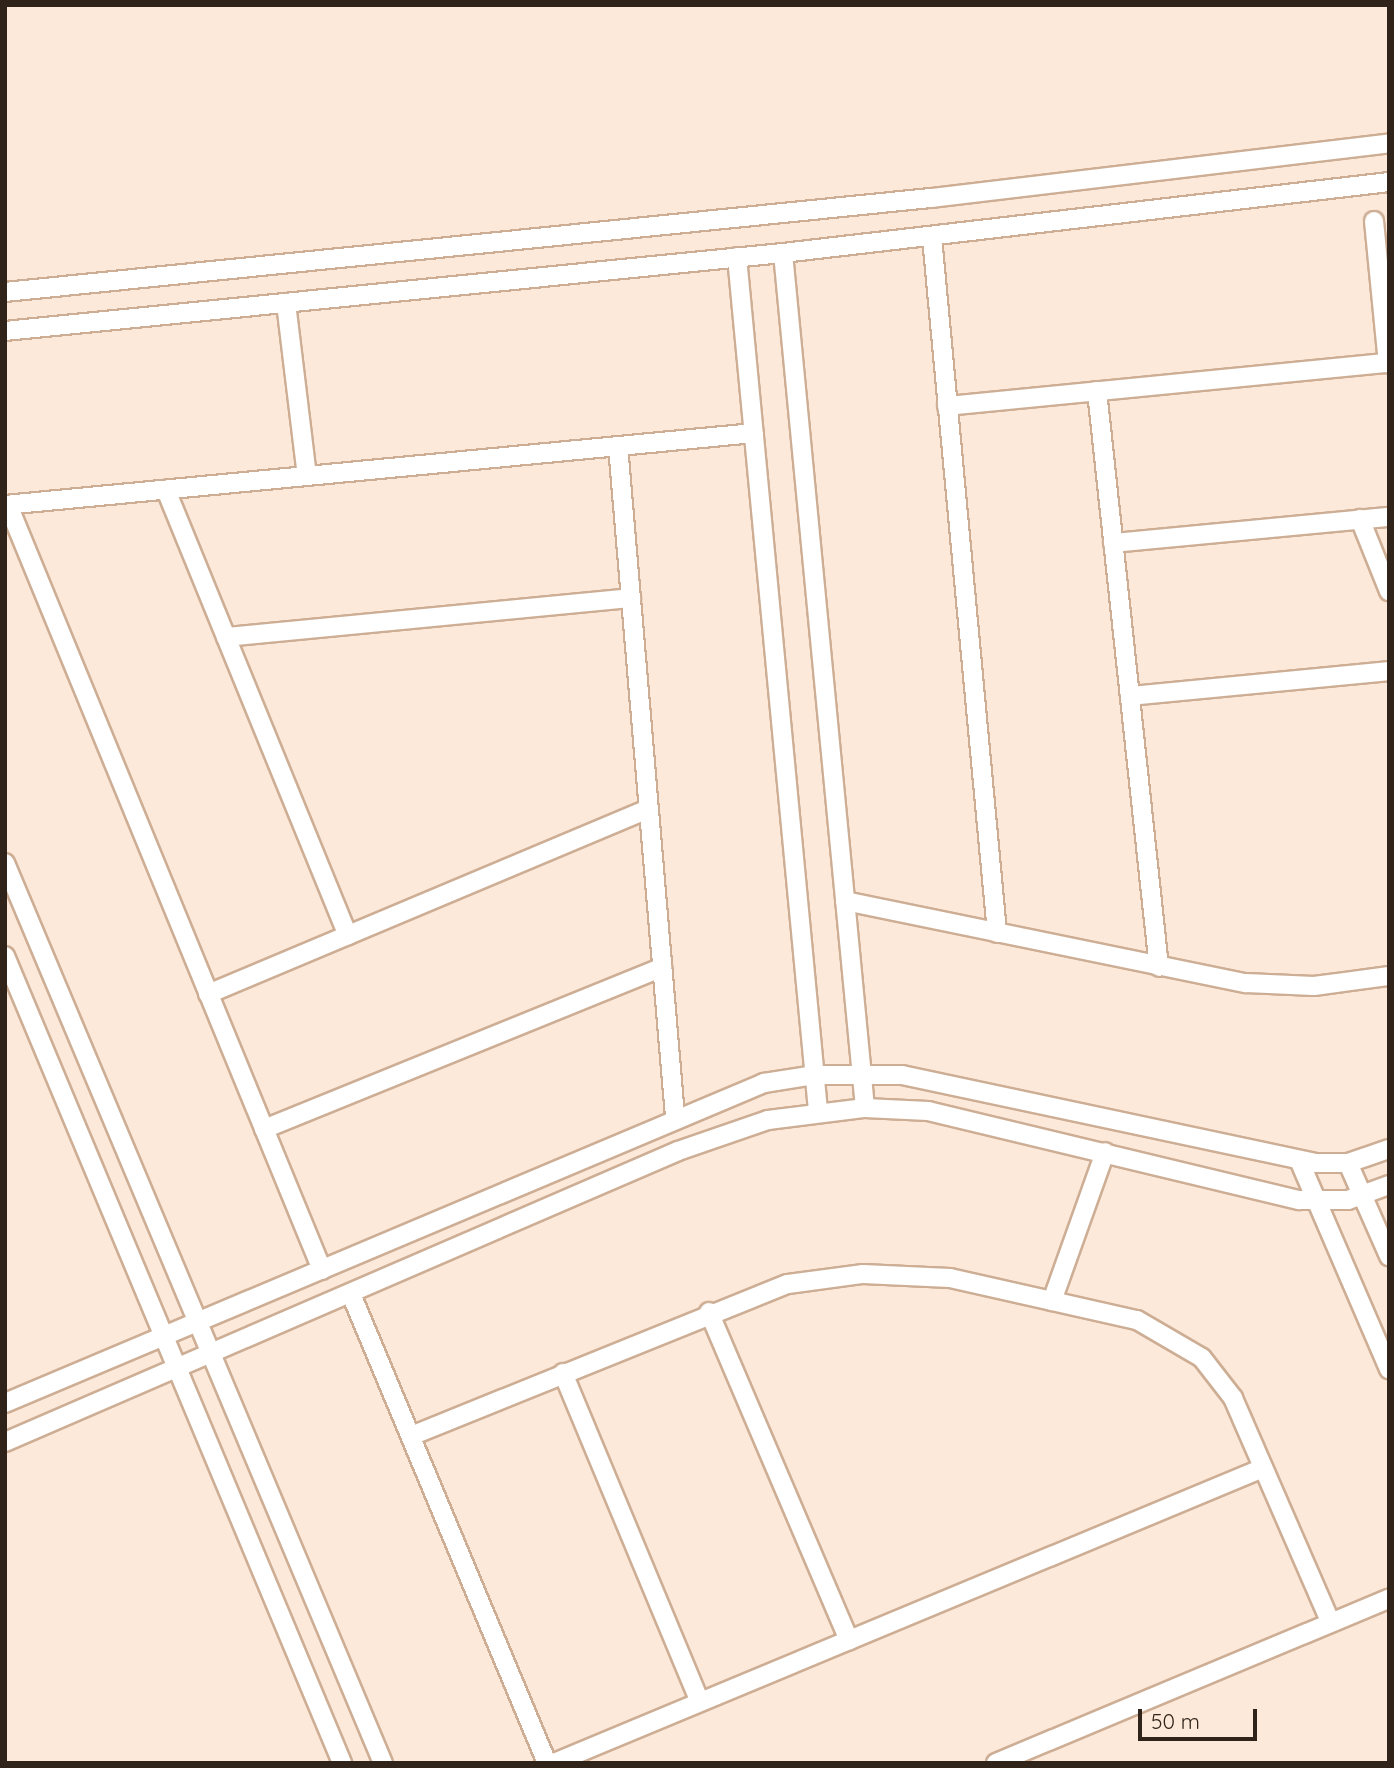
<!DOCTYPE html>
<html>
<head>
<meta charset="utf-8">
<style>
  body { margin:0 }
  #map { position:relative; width:1394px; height:1768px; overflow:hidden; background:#fde9da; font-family:Quicksand,sans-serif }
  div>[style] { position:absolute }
  .roads { filter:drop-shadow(2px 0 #cdae95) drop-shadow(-2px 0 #cdae95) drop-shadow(0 2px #cdae95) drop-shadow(0 -2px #cdae95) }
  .minor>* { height:18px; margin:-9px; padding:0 9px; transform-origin:9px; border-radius:9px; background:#fff }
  span { translate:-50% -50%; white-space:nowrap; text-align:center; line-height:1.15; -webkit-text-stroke:6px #fde9da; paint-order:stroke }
  .frame { position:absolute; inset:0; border:7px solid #30241a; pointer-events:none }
  .scale { position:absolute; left:1138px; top:1709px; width:119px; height:32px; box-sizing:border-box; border:4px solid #30241a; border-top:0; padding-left:9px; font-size:21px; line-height:24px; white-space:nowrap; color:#30241a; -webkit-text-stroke:5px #fde9da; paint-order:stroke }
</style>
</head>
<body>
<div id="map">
  <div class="roads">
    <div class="minor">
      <i style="left:1374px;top:221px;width:143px;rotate:84.4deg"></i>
      <i style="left:932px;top:237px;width:699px;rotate:84.66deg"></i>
      <i style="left:783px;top:253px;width:859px;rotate:84.52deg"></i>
      <i style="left:737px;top:257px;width:858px;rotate:84.58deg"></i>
      <i style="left:5px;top:292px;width:931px;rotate:-5.8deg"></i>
      <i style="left:931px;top:198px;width:461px;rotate:-6.8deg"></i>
      <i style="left:286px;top:303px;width:174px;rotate:83.1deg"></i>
      <i style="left:5px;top:331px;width:782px;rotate:-5.73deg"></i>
      <i style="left:783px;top:253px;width:610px;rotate:-6.68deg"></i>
      <i style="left:1097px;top:391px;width:579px;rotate:83.86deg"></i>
      <i style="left:947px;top:406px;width:444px;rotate:-5.6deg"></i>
      <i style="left:618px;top:446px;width:673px;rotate:85.14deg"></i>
      <i style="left:166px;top:490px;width:481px;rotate:67.8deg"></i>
      <i style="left:5px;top:505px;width:752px;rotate:-5.49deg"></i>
      <i style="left:8px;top:505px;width:827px;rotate:67.68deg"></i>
      <i style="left:1360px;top:519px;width:78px;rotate:68.1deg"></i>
      <i style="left:1113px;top:543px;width:277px;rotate:-5.4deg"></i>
      <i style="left:226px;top:637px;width:407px;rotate:-5.5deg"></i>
      <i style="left:1130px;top:696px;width:260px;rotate:-5.5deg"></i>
      <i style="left:5px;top:863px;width:976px;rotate:67.22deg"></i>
      <i style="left:845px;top:901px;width:409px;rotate:11.6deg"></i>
      <i style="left:1246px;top:983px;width:68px;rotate:2.5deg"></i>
      <i style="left:1314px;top:986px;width:76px;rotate:-7.6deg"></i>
      <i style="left:5px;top:956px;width:875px;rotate:67.33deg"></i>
      <i style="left:208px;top:994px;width:478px;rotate:-22.8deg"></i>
      <i style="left:264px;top:1129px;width:430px;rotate:-22.1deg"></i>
      <i style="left:1299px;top:1160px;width:228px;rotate:66.7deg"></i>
      <i style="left:1348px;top:1163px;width:102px;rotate:66.2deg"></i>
      <i style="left:351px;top:1294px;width:508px;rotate:67.32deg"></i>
      <i style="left:1052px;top:1301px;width:158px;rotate:-70.4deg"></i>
      <i style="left:709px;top:1312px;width:357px;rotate:66.9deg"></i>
      <i style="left:563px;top:1373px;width:356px;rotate:67.4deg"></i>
      <i style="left:5px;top:1403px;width:824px;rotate:-22.86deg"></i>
      <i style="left:764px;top:1083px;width:52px;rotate:-8.9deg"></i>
      <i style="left:815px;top:1075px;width:87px"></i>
      <i style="left:902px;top:1075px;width:422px;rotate:12deg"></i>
      <i style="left:1315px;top:1163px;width:33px"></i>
      <i style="left:1348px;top:1163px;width:43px;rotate:-18.9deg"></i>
      <i style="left:411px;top:1436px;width:406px;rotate:-22deg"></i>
      <i style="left:788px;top:1284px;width:76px;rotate:-7.6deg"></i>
      <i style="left:863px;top:1274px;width:87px;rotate:2.6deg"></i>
      <i style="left:950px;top:1278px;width:192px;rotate:12.7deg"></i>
      <i style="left:1137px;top:1320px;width:75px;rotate:30.3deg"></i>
      <i style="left:1202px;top:1358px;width:51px;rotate:52.2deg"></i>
      <i style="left:1233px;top:1398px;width:245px;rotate:66.5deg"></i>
      <i style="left:5px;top:1442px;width:733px;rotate:-23.38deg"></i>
      <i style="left:678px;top:1151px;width:95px;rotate:-19deg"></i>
      <i style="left:768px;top:1120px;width:98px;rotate:-7.1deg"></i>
      <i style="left:865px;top:1108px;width:63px;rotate:2.7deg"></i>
      <i style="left:928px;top:1111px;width:382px;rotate:13.5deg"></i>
      <i style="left:1300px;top:1200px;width:48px"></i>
      <i style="left:1348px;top:1200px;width:44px;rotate:-20.1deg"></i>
      <i style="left:554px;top:1763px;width:768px;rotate:-22.59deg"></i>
      <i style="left:996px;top:1763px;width:426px;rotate:-22.7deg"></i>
    </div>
  </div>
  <div class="frame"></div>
  <div class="scale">50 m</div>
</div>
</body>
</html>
